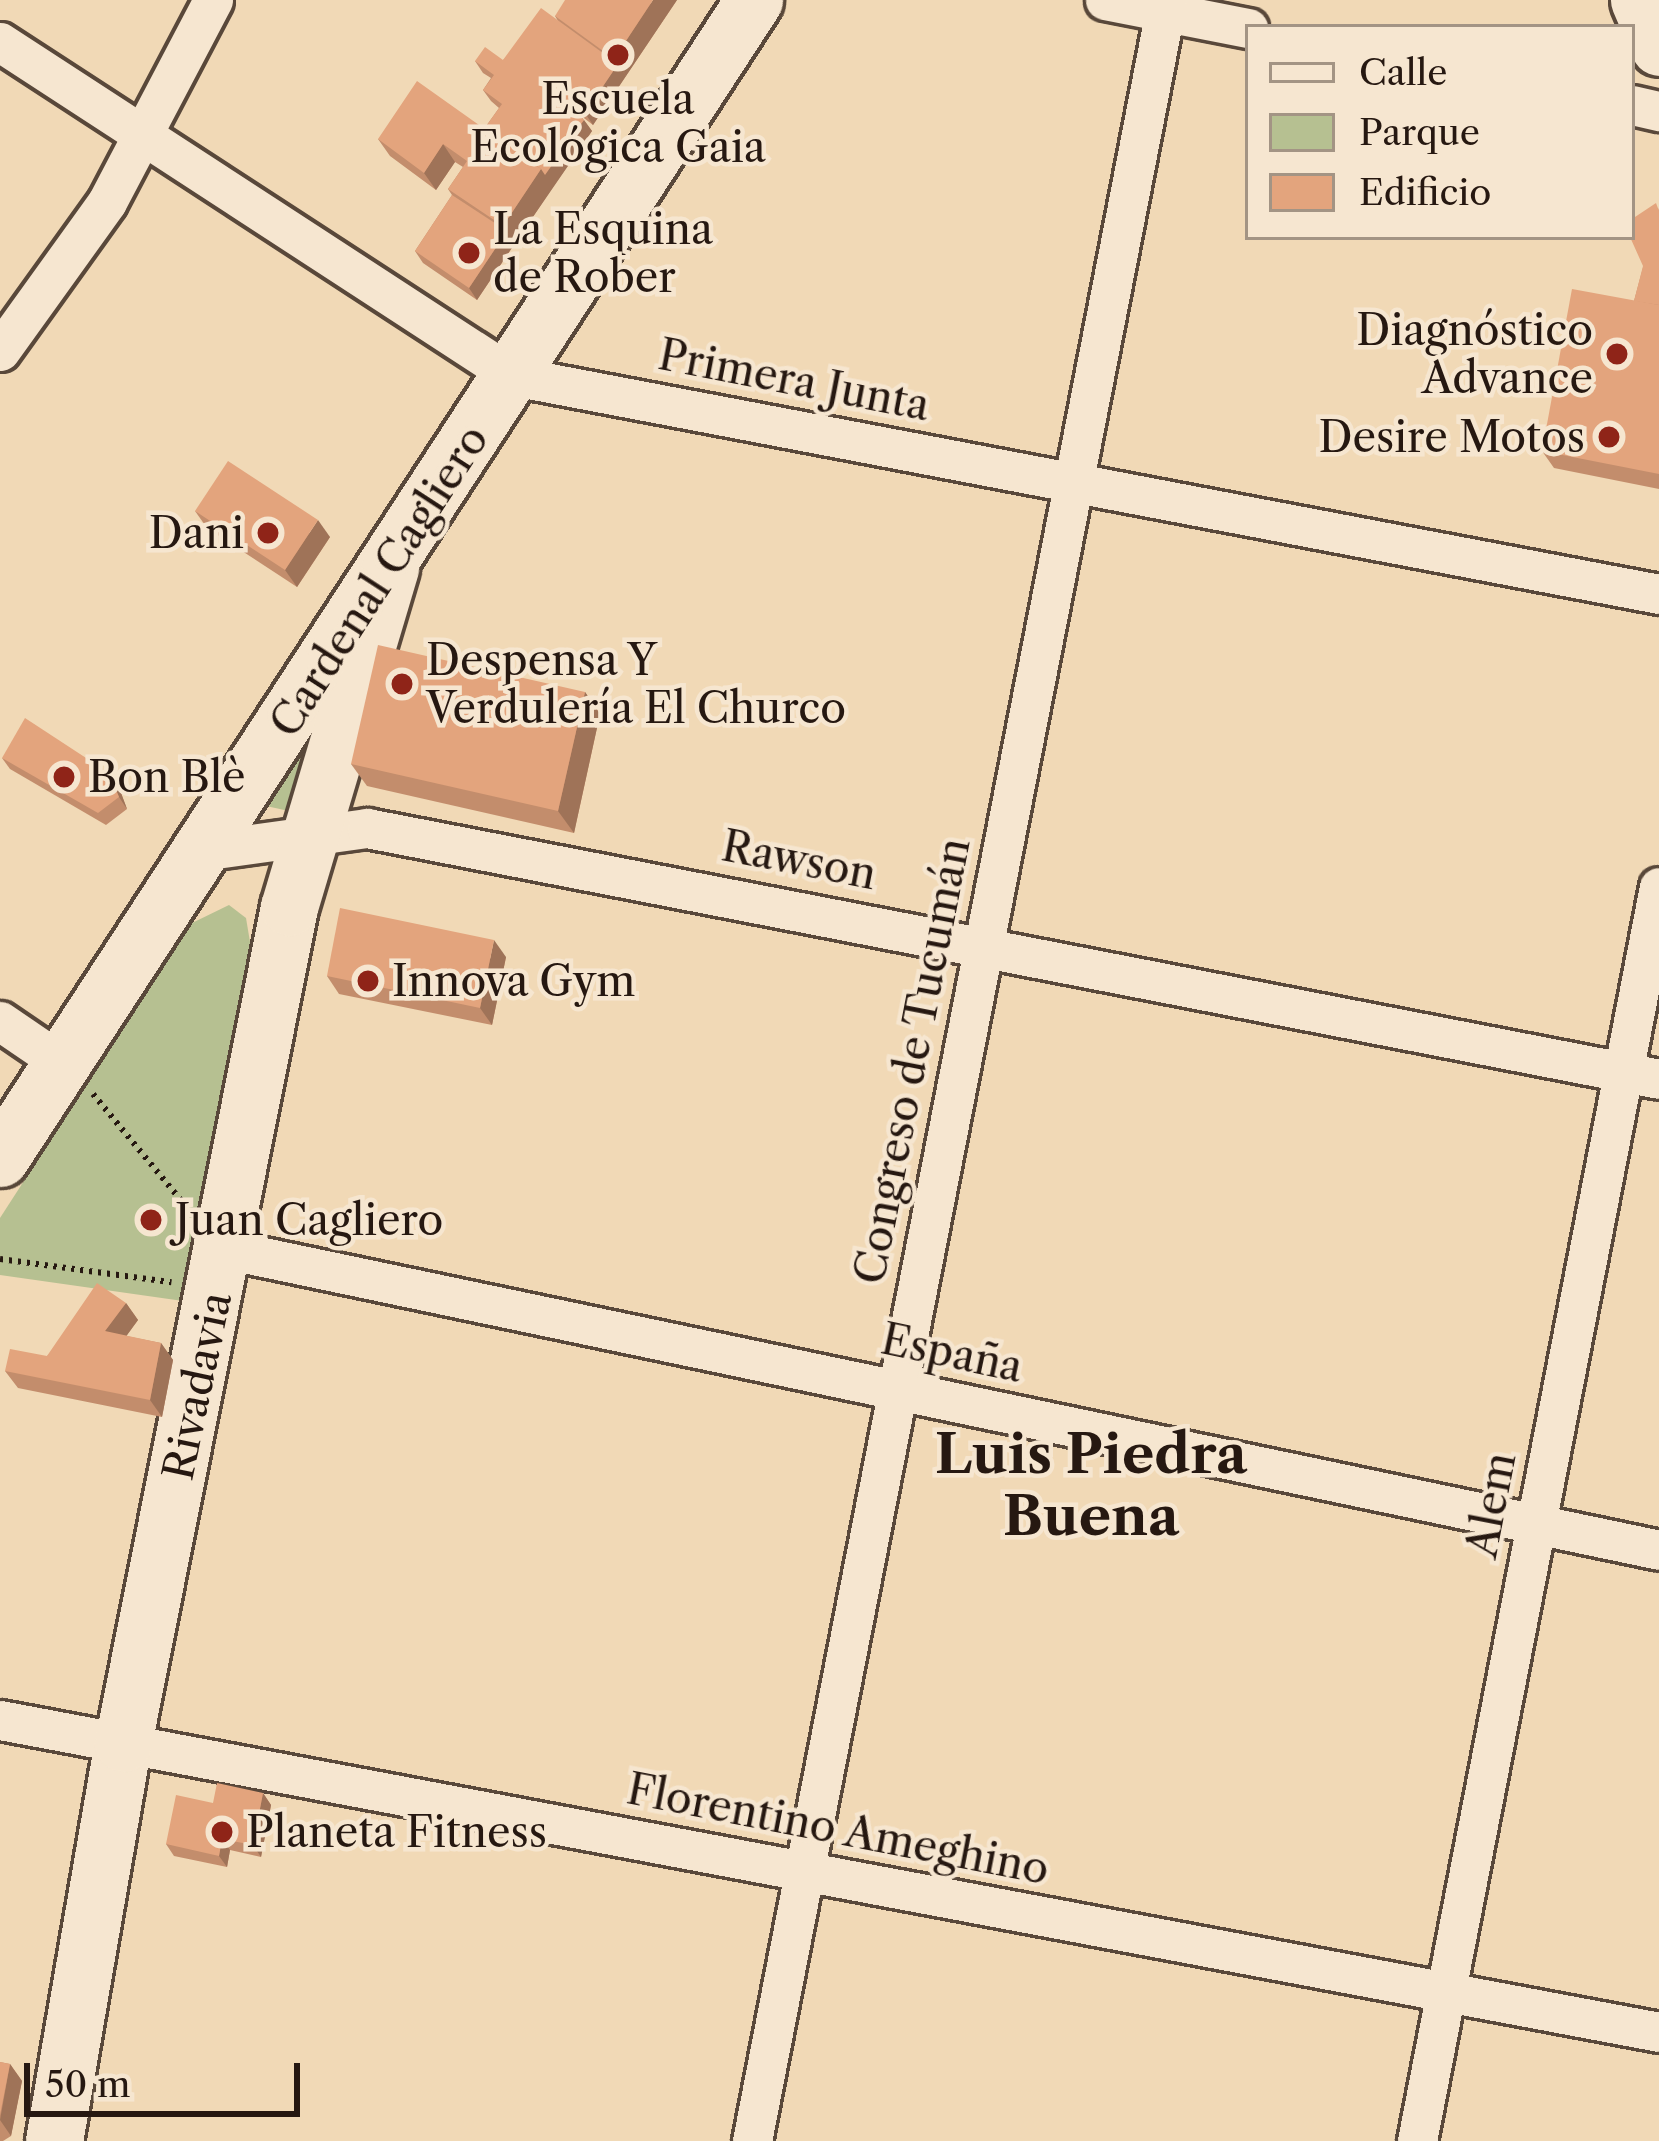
<!DOCTYPE html>
<html>
<head>
<meta charset="utf-8">
<style>
  body { margin:0 }
  #map { position:relative; width:1659px; height:2141px; overflow:hidden; background:#f1d9b6; font-family:"Libre Caslon Text",serif }
  div>[style] { position:absolute }
  .green>* { inset:0; background:#b6c091 }
  .path>* { height:6px; margin-top:-3px; transform-origin:0; background:repeating-linear-gradient(90deg,#261811 0 3px,transparent 0 9px) }
  .roads { filter:drop-shadow(3px 0 #59483a) drop-shadow(-3px 0 #59483a) drop-shadow(0 3px #59483a) drop-shadow(0 -3px #59483a) }
  .street>* { height:39px; margin:-19.5px; padding:0 19.5px; transform-origin:19.5px; border-radius:19.5px; background:#f6e6d0 }
  .secondary>* { height:57px; margin:-28.5px; padding:0 28.5px; transform-origin:28.5px; border-radius:28.5px; background:#f6e6d0 }
  .wall>* { inset:0; background:#c38d6c }
  .shaded-wall>* { inset:0; background:#9f7358 }
  .building>* { inset:0; background:#e3a47d }
  .dots>* { width:33px; height:33px; translate:-50% -50%; box-sizing:border-box; border:6px solid #f6e6d0; border-radius:50% }
  span { translate:-50% -50%; white-space:nowrap; text-align:center; line-height:1.15; -webkit-text-stroke:9px #f6e6d0; paint-order:stroke }
  .poi-label { font-size:42px; color:#261811 }
  .left { translate:0 -50%; text-align:left }
  .right { translate:-100% -50%; text-align:right }
  .street-label { font-size:42px; color:#261811 }
  .district-label { font-size:54px; color:#261811; font-weight:700 }
  .legend { position:absolute; left:1245px; top:24px; width:390px; height:216px; box-sizing:border-box; background:#f6e6d0; border:3px solid #a39484; margin:0; padding:15px 21px; list-style:none; font-size:36px; color:#261811 }
  .legend li { display:flex; align-items:center; gap:24px; height:60px }
  .legend b { width:60px; border:3px solid #a39484 }
  .scale { position:absolute; left:24px; top:2063px; width:276px; height:54px; box-sizing:border-box; border:6px solid #261811; border-top:0; padding-left:15px; font-size:36px; line-height:42px; white-space:nowrap; color:#261811; -webkit-text-stroke:9px #f6e6d0; paint-order:stroke }
</style>
</head>
<body>
<div id="map">
  <div class="green">
    <i style="clip-path:polygon(315px 721px,289px 811px,266px 806px,263px 804px)"></i>
    <i style="clip-path:polygon(229px 905px,246px 918px,251px 948px,190px 1302px,0 1275px,0 1218px,190px 924px)"></i>
  </div>
  <div class="path">
    <i style="left:93px;top:1094px;width:143px;rotate:50.4deg"></i>
    <i style="left:0;top:1259px;width:173px;rotate:7.7deg"></i>
  </div>
  <div class="roads">
    <div class="street">
      <i style="left:1105px;top:0;width:146px;rotate:11.1deg"></i>
      <i style="left:0;top:42px;width:612px;rotate:33.07deg"></i>
      <i style="left:513px;top:376px;width:1167px;rotate:10.77deg"></i>
      <i style="left:1632px;top:105px;width:28px;rotate:13deg"></i>
      <i style="left:0;top:351px;width:183px;rotate:-54.3deg"></i>
      <i style="left:107px;top:202px;width:228px;rotate:-62.3deg"></i>
      <i style="left:201px;top:851px;width:168px;rotate:-7.9deg"></i>
      <i style="left:367px;top:828px;width:1316px;rotate:10.99deg"></i>
      <i style="left:0;top:1021px;width:73px;rotate:34.3deg"></i>
      <i style="left:225px;top:1249px;width:1465px;rotate:11.85deg"></i>
      <i style="left:0;top:1720px;width:1688px;rotate:10.65deg"></i>
      <i style="left:752px;top:2141px;width:2181px;rotate:-79.03deg"></i>
      <i style="left:1417px;top:2141px;width:1277px;rotate:-79.08deg"></i>
    </div>
    <div class="secondary">
      <i style="left:1639px;top:0;width:51px;rotate:66.9deg"></i>
      <i style="left:0;top:1158px;width:1382px;rotate:-56.93deg"></i>
      <i style="left:54px;top:2141px;width:404px;rotate:-80.2deg"></i>
      <i style="left:123px;top:1743px;width:852px;rotate:-78.77deg"></i>
      <i style="left:289px;top:907px;width:354px;rotate:-73.4deg"></i>
    </div>
  </div>
  <div class="wall">
    <i style="clip-path:polygon(677px 0,593px 125px,580px 115px,592px 131px,553px 187px,477px 300px,423px 263px,415px 251px,452px 195px,448px 189px,463px 167px,455px 162px,436px 190px,390px 156px,378px 139px,484px 129px,499px 108px,491px 101px,483px 90px,491px 78px,483px 73px,475px 61px,503px 60px,558px 21px,555px 16px)"></i>
    <i style="clip-path:polygon(1659px 208px,1659px 489px,1554px 468px,1542px 451px,1634px 301px)"></i>
    <i style="clip-path:polygon(195px 511px,330px 537px,297px 587px,207px 528px)"></i>
    <i style="clip-path:polygon(585px 692px,600px 714px,574px 833px,367px 786px,351px 764px)"></i>
    <i style="clip-path:polygon(2px 758px,109px 773px,118px 785px,127px 809px,106px 825px,10px 769px)"></i>
    <i style="clip-path:polygon(506px 957px,492px 1025px,339px 994px,327px 976px)"></i>
    <i style="clip-path:polygon(126px 1303px,138px 1320px,126px 1336px,161px 1343px,173px 1360px,162px 1417px,18px 1388px,5px 1371px,47px 1356px)"></i>
    <i style="clip-path:polygon(263px 1793px,271px 1805px,261px 1857px,230px 1850px,227px 1867px,174px 1856px,166px 1844px,213px 1803px)"></i>
    <i style="clip-path:polygon(0 2062px,10px 2064px,22px 2081px,11px 2136px,3px 2141px,0 2141px)"></i>
  </div>
  <div class="shaded-wall">
    <i style="clip-path:polygon(653px 0,677px 0,626px 76px,614px 59px)"></i>
    <i style="clip-path:polygon(618px 64px,626px 76px,593px 125px,585px 113px)"></i>
    <i style="clip-path:polygon(584px 120px,592px 131px,515px 243px,503px 226px,541px 169px)"></i>
    <i style="clip-path:polygon(443px 144px,455px 162px,436px 190px,424px 173px)"></i>
    <i style="clip-path:polygon(507px 231px,515px 243px,477px 300px,469px 288px)"></i>
    <i style="clip-path:polygon(318px 520px,330px 537px,297px 587px,285px 570px)"></i>
    <i style="clip-path:polygon(585px 692px,600px 714px,574px 833px,558px 811px)"></i>
    <i style="clip-path:polygon(109px 773px,118px 785px,127px 809px,119px 797px)"></i>
    <i style="clip-path:polygon(494px 940px,506px 957px,492px 1025px,480px 1008px)"></i>
    <i style="clip-path:polygon(126px 1303px,138px 1320px,117px 1349px,105px 1331px)"></i>
    <i style="clip-path:polygon(161px 1343px,173px 1360px,162px 1417px,150px 1400px)"></i>
    <i style="clip-path:polygon(263px 1793px,271px 1805px,261px 1857px,253px 1845px)"></i>
    <i style="clip-path:polygon(222px 1839px,230px 1850px,227px 1867px,219px 1856px)"></i>
    <i style="clip-path:polygon(10px 2064px,22px 2081px,11px 2136px,0 2120px)"></i>
  </div>
  <div class="building">
    <i style="clip-path:polygon(565px 0,653px 0,614px 59px,555px 16px)"></i>
    <i style="clip-path:polygon(541px 8px,618px 64px,585px 113px,561px 96px,584px 120px,545px 175px,541px 169px,484px 129px,502px 104px,483px 90px,494px 75px,475px 61px,485px 47px,503px 60px)"></i>
    <i style="clip-path:polygon(417px 81px,541px 169px,503px 226px,448px 189px,467px 161px,443px 144px,424px 173px,378px 139px)"></i>
    <i style="clip-path:polygon(452px 195px,507px 231px,469px 288px,415px 251px)"></i>
    <i style="clip-path:polygon(1656px 203px,1659px 211px,1659px 305px,1634px 301px,1643px 266px,1630px 237px,1632px 237px,1632px 219px)"></i>
    <i style="clip-path:polygon(1572px 289px,1659px 305px,1659px 474px,1542px 451px)"></i>
    <i style="clip-path:polygon(228px 461px,318px 520px,285px 570px,195px 511px)"></i>
    <i style="clip-path:polygon(378px 645px,585px 692px,558px 811px,351px 764px)"></i>
    <i style="clip-path:polygon(25px 718px,109px 773px,119px 797px,98px 813px,2px 758px)"></i>
    <i style="clip-path:polygon(340px 908px,494px 940px,480px 1008px,327px 976px)"></i>
    <i style="clip-path:polygon(97px 1283px,126px 1303px,105px 1331px,161px 1343px,150px 1400px,5px 1371px,10px 1349px,47px 1356px)"></i>
    <i style="clip-path:polygon(217px 1783px,263px 1793px,253px 1845px,222px 1839px,219px 1856px,166px 1844px,176px 1795px,213px 1803px)"></i>
    <i style="clip-path:polygon(0 2062px,10px 2064px,0 2115px)"></i>
  </div>
  <div class="dots">
    <i style="left:618px;top:55px;background:#8f2418"></i>
    <i style="left:469px;top:253px;background:#8f2418"></i>
    <i style="left:1617px;top:354px;background:#8f2418"></i>
    <i style="left:1609px;top:437px;background:#8f2418"></i>
    <i style="left:268px;top:533px;background:#8f2418"></i>
    <i style="left:402px;top:684px;background:#8f2418"></i>
    <i style="left:64px;top:777px;background:#8f2418"></i>
    <i style="left:368px;top:981px;background:#8f2418"></i>
    <i style="left:151px;top:1220px;background:#8f2418"></i>
    <i style="left:222px;top:1832px;background:#8f2418"></i>
  </div>
  <div class="poi-label">
    <span style="left:618px;top:123px">Escuela<br>Ecológica Gaia</span>
    <span class="left" style="left:493px;top:253px">La Esquina<br>de Rober</span>
    <span class="right" style="left:1593px;top:354px">Diagnóstico<br>Advance</span>
    <span class="right" style="left:1585px;top:437px">Desire Motos</span>
    <span class="right" style="left:244px;top:533px">Dani</span>
    <span class="left" style="left:426px;top:684px">Despensa Y<br>Verdulería El Churco</span>
    <span class="left" style="left:88px;top:777px">Bon Blè</span>
    <span class="left" style="left:392px;top:981px">Innova Gym</span>
    <span class="left" style="left:175px;top:1220px">Juan Cagliero</span>
    <span class="left" style="left:246px;top:1832px">Planeta Fitness</span>
  </div>
  <div class="street-label">
    <span style="left:794px;top:380px;rotate:11deg">Primera Junta</span>
    <span style="left:379px;top:581px;rotate:-57deg">Cardenal Cagliero</span>
    <span style="left:799px;top:860px;rotate:11deg">Rawson</span>
    <span style="left:912px;top:1061px;rotate:-79deg">Congreso de Tucumán</span>
    <span style="left:952px;top:1353px;rotate:12deg">España</span>
    <span style="left:197px;top:1386px;rotate:-78deg">Rivadavia</span>
    <span style="left:1491px;top:1505px;rotate:-79deg">Alem</span>
    <span style="left:838px;top:1829px;rotate:11deg">Florentino Ameghino</span>
  </div>
  <div class="district-label">
    <span style="left:1091px;top:1485px">Luis Piedra<br>Buena</span>
  </div>
  <ul class="legend">
  <li><b style="height:15px;background:#f6e6d0"></b>Calle</li>
  <li><b style="height:33px;background:#b6c091"></b>Parque</li>
  <li><b style="height:33px;background:#e3a47d"></b>Edificio</li>
  </ul>
  <div class="scale">50 m</div>
</div>
</body>
</html>
